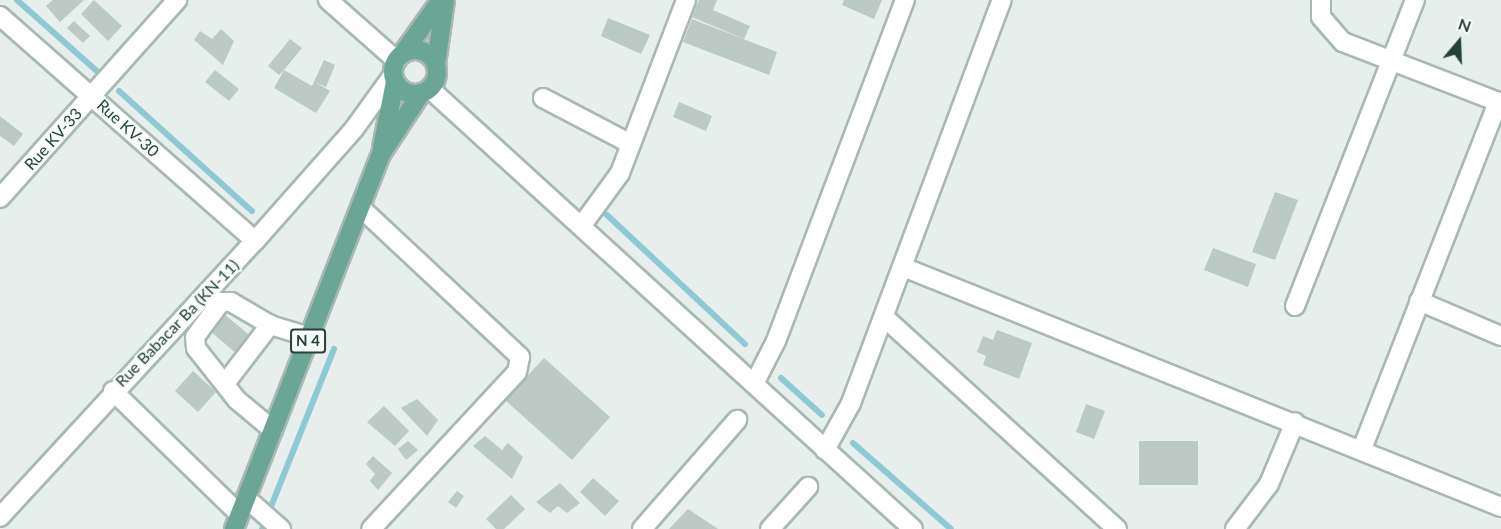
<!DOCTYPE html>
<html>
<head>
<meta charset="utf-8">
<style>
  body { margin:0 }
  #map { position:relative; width:1501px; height:529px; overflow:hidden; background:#e6efeb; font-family:Lato,sans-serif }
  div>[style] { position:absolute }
  .stream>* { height:6px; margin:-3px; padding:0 3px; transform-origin:3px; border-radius:3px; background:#8ec9d4 }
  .building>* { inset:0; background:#bbcac4 }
  .roads { filter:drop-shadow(2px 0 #a8b8b2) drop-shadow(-2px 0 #a8b8b2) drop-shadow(0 2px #a8b8b2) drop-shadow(0 -2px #a8b8b2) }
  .minor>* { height:18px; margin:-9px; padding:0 9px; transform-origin:9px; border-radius:9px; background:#fff }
  .major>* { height:18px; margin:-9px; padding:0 9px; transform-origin:9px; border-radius:9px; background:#6aa596 }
  .major>.ring { margin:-9px; padding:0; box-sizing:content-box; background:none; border:18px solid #6aa596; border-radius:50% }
  span { translate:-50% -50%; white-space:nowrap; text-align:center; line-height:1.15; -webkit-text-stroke:4.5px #f7fbf9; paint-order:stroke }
  .shield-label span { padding:2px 4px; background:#f7fbf9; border:2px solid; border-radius:4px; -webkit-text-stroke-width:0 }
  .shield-label { font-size:15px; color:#24423a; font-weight:700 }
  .street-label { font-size:16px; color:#24423a }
  .north { position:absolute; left:1429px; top:12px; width:60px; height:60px; -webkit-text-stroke:4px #f7fbf9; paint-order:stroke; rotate:19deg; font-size:16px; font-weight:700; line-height:24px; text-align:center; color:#24423a }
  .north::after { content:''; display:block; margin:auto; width:21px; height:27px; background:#24423a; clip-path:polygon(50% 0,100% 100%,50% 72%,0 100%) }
</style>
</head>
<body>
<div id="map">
  <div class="stream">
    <i style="left:17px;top:0;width:111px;rotate:41.7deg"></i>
    <i style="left:119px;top:91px;width:179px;rotate:42.1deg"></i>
    <i style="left:607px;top:215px;width:189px;rotate:43.1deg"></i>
    <i style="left:781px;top:378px;width:55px;rotate:42.1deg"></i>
    <i style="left:853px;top:443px;width:130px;rotate:41.3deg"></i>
    <i style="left:262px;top:529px;width:194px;rotate:-68.2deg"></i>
  </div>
  <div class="building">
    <i style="clip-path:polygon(53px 0,84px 0,60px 22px,46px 6px)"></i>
    <i style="clip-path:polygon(94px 0,122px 26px,108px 41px,81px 14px)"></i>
    <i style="clip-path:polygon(699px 0,717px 0,713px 10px,750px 26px,744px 39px,692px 17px)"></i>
    <i style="clip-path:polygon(844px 0,882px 0,874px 19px,842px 5px)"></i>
    <i style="clip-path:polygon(608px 18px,650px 35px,641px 54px,601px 36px)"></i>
    <i style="clip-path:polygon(692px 19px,777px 52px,769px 75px,683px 42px)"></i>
    <i style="clip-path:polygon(74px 21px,90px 36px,83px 43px,67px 28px)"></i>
    <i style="clip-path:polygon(221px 29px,234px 41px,223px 65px,194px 40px,200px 31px,212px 39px)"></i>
    <i style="clip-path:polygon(290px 39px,302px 48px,284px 70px,312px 86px,324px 60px,335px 65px,326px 87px,315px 82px,330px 91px,316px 113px,274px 88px,284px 70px,279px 75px,268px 66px)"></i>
    <i style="clip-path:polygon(215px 70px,239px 89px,229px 101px,205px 82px)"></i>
    <i style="clip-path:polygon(679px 102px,712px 116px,706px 131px,673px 117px)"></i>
    <i style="clip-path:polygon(0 116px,23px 134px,14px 146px,0 136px)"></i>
    <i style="clip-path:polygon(1275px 192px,1298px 200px,1275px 260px,1252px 252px)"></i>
    <i style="clip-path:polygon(1213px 248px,1256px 264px,1248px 287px,1204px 270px)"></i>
    <i style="clip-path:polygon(224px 314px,253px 338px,238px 355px,210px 331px)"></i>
    <i style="clip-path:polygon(997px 330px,1032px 343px,1019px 379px,983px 365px,986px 356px,977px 352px,983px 336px,993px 340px)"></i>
    <i style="clip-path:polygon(544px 358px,610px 417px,572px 460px,505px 400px)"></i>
    <i style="clip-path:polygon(193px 371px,216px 392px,198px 412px,175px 391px)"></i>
    <i style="clip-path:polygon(417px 399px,438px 420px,427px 436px,401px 408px)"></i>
    <i style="clip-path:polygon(1086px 404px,1105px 411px,1094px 439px,1076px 432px)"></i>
    <i style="clip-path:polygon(384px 406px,409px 431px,395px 446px,367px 422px)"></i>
    <i style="clip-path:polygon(485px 436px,502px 450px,508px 443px,523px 457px,512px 479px,473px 446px)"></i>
    <i style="clip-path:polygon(408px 441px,418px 450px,406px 460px,398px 449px)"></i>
    <i style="clip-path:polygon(1139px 441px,1198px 441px,1198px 485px,1139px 485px)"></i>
    <i style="clip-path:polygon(373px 456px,392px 473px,378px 490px,370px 481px,375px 474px,366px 464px)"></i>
    <i style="clip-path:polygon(593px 478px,619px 501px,605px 516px,580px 492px)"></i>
    <i style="clip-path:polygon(560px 483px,580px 503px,567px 513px,558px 506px,550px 513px,536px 502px)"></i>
    <i style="clip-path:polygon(457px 491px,464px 496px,456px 508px,448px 502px)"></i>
    <i style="clip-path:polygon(511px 495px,525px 509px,504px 529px,496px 529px,486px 519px)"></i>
    <i style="clip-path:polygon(688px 509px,718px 529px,669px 529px)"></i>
  </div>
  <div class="roads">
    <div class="minor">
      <i style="left:328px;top:0;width:91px;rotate:41.4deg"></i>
      <i style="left:1321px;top:0;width:17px;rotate:90deg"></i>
      <i style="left:1321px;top:17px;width:33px;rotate:49deg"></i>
      <i style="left:1343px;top:42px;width:169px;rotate:21.1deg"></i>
      <i style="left:0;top:16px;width:340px;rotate:41.4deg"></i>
      <i style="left:430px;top:89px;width:653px;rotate:42.33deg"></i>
      <i style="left:543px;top:98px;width:99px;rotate:27.6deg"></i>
      <i style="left:0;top:198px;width:266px;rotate:-48.2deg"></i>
      <i style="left:361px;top:208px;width:218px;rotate:43.1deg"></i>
      <i style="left:520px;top:357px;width:15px;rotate:101deg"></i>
      <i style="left:517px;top:372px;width:214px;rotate:132.9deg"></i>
      <i style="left:582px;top:225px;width:64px;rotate:-53.8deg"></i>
      <i style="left:620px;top:173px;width:185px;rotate:-69.1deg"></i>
      <i style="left:903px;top:267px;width:644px;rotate:21.87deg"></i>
      <i style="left:1419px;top:301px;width:89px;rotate:23.1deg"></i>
      <i style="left:1295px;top:306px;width:329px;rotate:-68.6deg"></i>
      <i style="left:884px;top:317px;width:315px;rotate:42.3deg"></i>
      <i style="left:227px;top:381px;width:71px;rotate:-52.5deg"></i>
      <i style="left:754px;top:384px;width:48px;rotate:-62.9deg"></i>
      <i style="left:776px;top:341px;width:365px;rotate:-69.3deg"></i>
      <i style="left:113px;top:391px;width:176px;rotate:44.3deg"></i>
      <i style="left:273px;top:430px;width:47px;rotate:-140.2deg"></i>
      <i style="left:237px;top:400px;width:66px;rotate:-128.3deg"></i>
      <i style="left:196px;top:348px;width:11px;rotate:-95deg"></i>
      <i style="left:195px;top:337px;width:44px;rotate:-53.4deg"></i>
      <i style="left:221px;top:302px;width:10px"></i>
      <i style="left:231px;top:302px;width:45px;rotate:30.5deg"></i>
      <i style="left:270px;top:325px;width:42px;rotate:16.7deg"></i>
      <i style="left:1362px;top:449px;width:373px;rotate:-68.6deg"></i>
      <i style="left:825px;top:450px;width:54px;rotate:-61deg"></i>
      <i style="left:851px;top:403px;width:430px;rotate:-69.5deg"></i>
      <i style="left:246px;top:498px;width:47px;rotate:41.5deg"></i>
      <i style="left:0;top:517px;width:376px;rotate:-47.3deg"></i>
      <i style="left:255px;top:241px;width:149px;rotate:-48.5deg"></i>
      <i style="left:354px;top:129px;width:67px;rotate:-54.2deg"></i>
      <i style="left:642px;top:529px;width:145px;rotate:-48.9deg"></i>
      <i style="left:770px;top:529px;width:57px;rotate:-47.9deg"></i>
      <i style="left:1235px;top:529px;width:56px;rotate:-52.9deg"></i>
      <i style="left:1269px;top:484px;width:67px;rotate:-67.2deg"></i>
    </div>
    <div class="major">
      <i class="ring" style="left:393px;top:50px;width:26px;height:26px"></i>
      <i style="left:404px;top:52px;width:64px;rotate:-54.6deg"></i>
      <i style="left:436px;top:64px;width:65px;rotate:-82deg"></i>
      <i style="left:382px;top:148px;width:67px;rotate:-78.9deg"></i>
      <i style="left:234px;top:529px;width:403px;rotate:-68.6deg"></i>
      <i style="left:381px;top:154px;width:73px;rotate:-56.7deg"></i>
    </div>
  </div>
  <div class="shield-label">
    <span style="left:308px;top:341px">N 4</span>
  </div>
  <div class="street-label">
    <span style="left:128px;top:128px;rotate:42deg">Rue KV-30</span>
    <span style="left:53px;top:139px;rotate:-48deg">Rue KV-33</span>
    <span style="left:177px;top:323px;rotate:-46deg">Rue Babacar Ba (KN-11)</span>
  </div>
  <div class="north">N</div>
</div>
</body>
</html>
